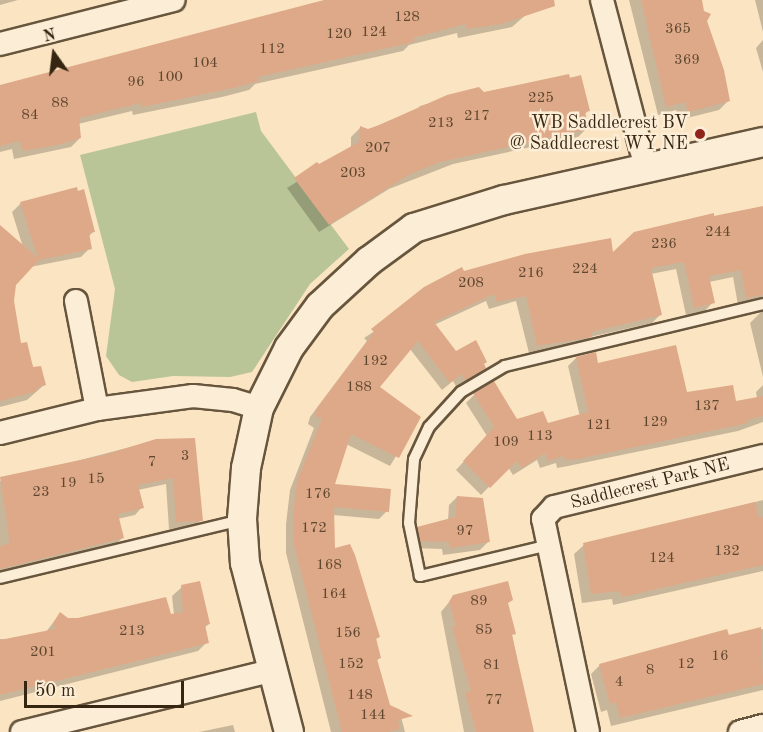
<!DOCTYPE html>
<html>
<head>
<meta charset="utf-8">
<style>
  body { margin:0 }
  #map { position:relative; width:763px; height:732px; overflow:hidden; background:#fbe4c2; font-family:"Old Standard TT",serif }
  div>[style] { position:absolute }
  .green>* { inset:0; background:#b9c597 }
  .shadow>* { inset:0; background:#0003 }
  .building>* { inset:0; background:#dea989 }
  .roads { filter:drop-shadow(2px 0 #67563d) drop-shadow(-2px 0 #67563d) drop-shadow(0 2px #67563d) drop-shadow(0 -2px #67563d) }
  .service>* { height:10px; margin:-5px; padding:0 5px; transform-origin:5px; border-radius:5px; background:#fcedd7 }
  .minor>* { height:22px; margin:-11px; padding:0 11px; transform-origin:11px; border-radius:11px; background:#fcedd7 }
  .tertiary>* { height:28px; margin:-14px; padding:0 14px; transform-origin:14px; border-radius:14px; background:#fcedd7 }
  .dots>* { width:16px; height:16px; translate:-50% -50%; box-sizing:border-box; border:3px solid #fcedd7; border-radius:50% }
  span { translate:-50% -50%; white-space:nowrap; text-align:center; line-height:1.15; -webkit-text-stroke:5px #fcedd7; paint-order:stroke }
  .number-label { font-size:15px; color:#60472f }
  .number-label span { -webkit-text-stroke-width:0 }
  .poi-label { font-size:18px; color:#362611 }
  .right { translate:-100% -50%; text-align:right }
  .street-label { font-size:18px; color:#362611 }
  .north { position:absolute; left:24px; top:24px; width:60px; height:60px; -webkit-text-stroke:4px #fcedd7; paint-order:stroke; rotate:346deg; font-size:16px; font-weight:700; line-height:24px; text-align:center; color:#362611 }
  .north::after { content:''; display:block; margin:auto; width:21px; height:27px; background:#362611; clip-path:polygon(50% 0,100% 100%,50% 72%,0 100%) }
  .scale { position:absolute; left:24px; top:681px; width:160px; height:27px; box-sizing:border-box; border:3px solid #362611; border-top:0; padding-left:8px; font-size:18px; line-height:21px; white-space:nowrap; color:#362611; -webkit-text-stroke:4px #fcedd7; paint-order:stroke }
</style>
</head>
<body>
<div id="map">
  <div class="green">
    <i style="clip-path:polygon(256px 112px,261px 131px,349px 249px,310px 284px,252px 372px,230px 377px,173px 376px,132px 382px,119px 375px,106px 356px,115px 289px,80px 155px)"></i>
  </div>
  <div class="shadow">
    <i style="clip-path:polygon(0 0,18px 0,0 5px)"></i>
    <i style="clip-path:polygon(335px 0,554px 0,529px 12px,512px 27px,458px 38px,457px 33px,409px 45px,403px 51px,255px 84px,249px 90px,222px 97px,133px 115px,132px 111px,78px 124px,80px 138px,71px 147px,14px 159px,12px 149px,0 152px,0 86px)"></i>
    <i style="clip-path:polygon(629px 0,700px 0,728px 101px,719px 110px,679px 120px,676px 110px,658px 115px)"></i>
    <i style="clip-path:polygon(755px 0,763px 0,763px 32px)"></i>
    <i style="clip-path:polygon(763px 40px,763px 72px,756px 48px)"></i>
    <i style="clip-path:polygon(580px 77px,588px 111px,584px 115px,587px 128px,578px 137px,453px 164px,389px 189px,319px 232px,287px 188px,351px 148px,351px 137px,360px 128px,368px 131px,412px 115px,420px 106px,479px 89px,484px 94px,548px 79px)"></i>
    <i style="clip-path:polygon(21px 203px,93px 232px,88px 237px,90px 248px,81px 257px,30px 267px,15px 283px,12px 301px,20px 345px,44px 385px,27px 400px,0 407px,0 227px,23px 247px,12px 212px)"></i>
    <i style="clip-path:polygon(763px 207px,763px 377px,750px 323px,763px 310px,756px 304px,738px 305px,733px 277px,709px 282px,713px 302px,705px 311px,686px 315px,676px 269px,651px 274px,660px 315px,652px 323px,590px 337px,583px 345px,529px 353px,516px 301px,489px 309px,486px 301px,434px 325px,456px 353px,482px 365px,485px 368px,476px 376px,457px 388px,453px 381px,442px 390px,410px 349px,378px 387px,419px 418px,390px 466px,346px 444px,333px 485px,387px 511px,379px 519px,333px 515px,334px 550px,379px 637px,375px 640px,380px 658px,376px 661px,388px 706px,399px 709px,405px 732px,331px 732px,286px 553px,286px 524px,290px 490px,314px 428px,308px 424px,310px 417px,367px 341px,364px 338px,463px 273px,612px 255px,713px 218px)"></i>
    <i style="clip-path:polygon(576px 358px,686px 394px,735px 403px,757px 398px,756px 392px,763px 385px,763px 422px,738px 431px,568px 466px,557px 468px,556px 463px,540px 468px,537px 460px,513px 475px,508px 467px,481px 495px,456px 470px,487px 436px,466px 403px,474px 395px,517px 421px,546px 425px,580px 417px,568px 366px)"></i>
    <i style="clip-path:polygon(193px 439px,201px 520px,194px 527px,169px 529px,166px 484px,138px 490px,142px 507px,135px 515px,117px 519px,122px 538px,115px 545px,0 574px,0 481px,138px 445px)"></i>
    <i style="clip-path:polygon(457px 497px,488px 542px,480px 550px,443px 555px,442px 549px,413px 548px,410px 536px,418px 528px,448px 520px,449px 505px)"></i>
    <i style="clip-path:polygon(763px 500px,763px 571px,613px 605px,612px 599px,582px 603px,574px 554px,584px 545px)"></i>
    <i style="clip-path:polygon(182px 587px,209px 624px,204px 628px,207px 642px,198px 651px,0 701px,0 639px,20px 640px,45px 633px,60px 614px,68px 620px,174px 615px,172px 596px)"></i>
    <i style="clip-path:polygon(454px 596px,506px 604px,531px 732px,464px 732px,441px 612px)"></i>
    <i style="clip-path:polygon(763px 629px,763px 690px,611px 726px,607px 710px,601px 712px,591px 674px,600px 665px)"></i>
    <i style="clip-path:polygon(233px 725px,235px 732px,199px 732px)"></i>
  </div>
  <div class="building">
    <i style="clip-path:polygon(324px 0,554px 0,555px 6px,501px 24px,467px 29px,465px 24px,413px 38px,414px 42px,258px 77px,259px 81px,233px 88px,142px 107px,141px 103px,79px 118px,81px 138px,57px 145px,23px 151px,20px 141px,0 146px,0 85px)"></i>
    <i style="clip-path:polygon(641px 0,702px 0,704px 11px,711px 14px,707px 21px,724px 70px,730px 101px,688px 112px,685px 102px,666px 107px)"></i>
    <i style="clip-path:polygon(569px 74px,570px 78px,581px 75px,590px 111px,585px 112px,589px 129px,440px 162px,410px 174px,329px 225px,294px 178px,317px 162px,319px 164px,359px 142px,360px 126px,368px 129px,379px 125px,447px 95px,479px 87px,484px 92px)"></i>
    <i style="clip-path:polygon(77px 187px,78px 191px,84px 189px,95px 232px,89px 233px,92px 249px,39px 260px,16px 285px,14px 301px,21px 343px,27px 342px,33px 367px,41px 366px,46px 385px,36px 388px,37px 391px,0 401px,0 225px,38px 258px,20px 202px)"></i>
    <i style="clip-path:polygon(763px 206px,763px 295px,746px 298px,741px 270px,709px 276px,715px 303px,694px 308px,684px 262px,651px 268px,662px 315px,591px 332px,592px 337px,537px 346px,526px 296px,497px 302px,494px 294px,434px 322px,456px 351px,476px 340px,487px 362px,484px 364px,486px 368px,466px 381px,462px 374px,450px 383px,418px 341px,380px 387px,421px 417px,399px 458px,351px 434px,335px 484px,391px 489px,389px 512px,334px 507px,335px 548px,350px 544px,355px 555px,380px 637px,376px 638px,381px 658px,377px 659px,390px 705px,413px 716px,398px 720px,400px 729px,389px 732px,342px 732px,294px 545px,293px 515px,297px 481px,322px 419px,315px 416px,317px 408px,374px 332px,371px 329px,424px 287px,462px 267px,464px 271px,525px 254px,611px 238px,613px 252px,634px 232px,714px 213px,714px 216px)"></i>
    <i style="clip-path:polygon(676px 345px,687px 392px,733px 385px,736px 401px,763px 396px,763px 416px,747px 420px,748px 423px,578px 459px,565px 460px,564px 456px,548px 461px,545px 453px,522px 468px,517px 461px,490px 488px,463px 461px,494px 427px,473px 393px,494px 381px,517px 419px,543px 411px,548px 423px,588px 412px,576px 357px,596px 352px,598px 363px)"></i>
    <i style="clip-path:polygon(195px 438px,203px 521px,176px 522px,173px 478px,138px 485px,144px 508px,118px 514px,124px 538px,0 569px,0 546px,10px 543px,0 477px,104px 455px,156px 439px)"></i>
    <i style="clip-path:polygon(457px 496px,483px 498px,490px 542px,450px 548px,449px 542px,420px 541px,417px 527px,455px 517px)"></i>
    <i style="clip-path:polygon(755px 502px,759px 518px,763px 517px,763px 565px,622px 597px,620px 591px,591px 594px,583px 543px)"></i>
    <i style="clip-path:polygon(200px 581px,210px 624px,205px 625px,209px 643px,0 695px,0 640px,55px 629px,53px 623px,60px 612px,68px 618px,78px 618px,166px 597px,171px 614px,183px 612px,181px 585px)"></i>
    <i style="clip-path:polygon(508px 581px,513px 600px,508px 603px,516px 634px,512px 635px,534px 732px,476px 732px,465px 692px,471px 691px,452px 627px,456px 626px,449px 602px,453px 595px)"></i>
    <i style="clip-path:polygon(761px 627px,763px 684px,620px 718px,616px 702px,610px 704px,599px 664px,727px 629px,729px 635px)"></i>
  </div>
  <div class="roads">
    <div class="service">
      <i style="left:549px;top:545px;width:133px;rotate:166.5deg"></i>
      <i style="left:420px;top:576px;width:54px;rotate:-101.7deg"></i>
      <i style="left:409px;top:523px;width:64px;rotate:-85.5deg"></i>
      <i style="left:414px;top:459px;width:35px;rotate:-65deg"></i>
      <i style="left:429px;top:427px;width:47px;rotate:-47.6deg"></i>
      <i style="left:461px;top:392px;width:51px;rotate:-30.6deg"></i>
      <i style="left:505px;top:366px;width:265px;rotate:-13.5deg"></i>
      <i style="left:0;top:578px;width:249px;rotate:-13.5deg"></i>
    </div>
    <div class="minor">
      <i style="left:602px;top:0;width:174px;rotate:75.3deg"></i>
      <i style="left:0;top:44px;width:179px;rotate:-14.2deg"></i>
      <i style="left:76px;top:301px;width:110px;rotate:79deg"></i>
      <i style="left:0;top:433px;width:100px;rotate:-13.9deg"></i>
      <i style="left:97px;top:409px;width:97px;rotate:-7.7deg"></i>
      <i style="left:193px;top:396px;width:40px;rotate:5.7deg"></i>
      <i style="left:233px;top:400px;width:27px;rotate:17deg"></i>
      <i style="left:22px;top:732px;width:260px;rotate:-13.8deg"></i>
      <i style="left:588px;top:732px;width:218px;rotate:-101.9deg"></i>
      <i style="left:543px;top:519px;width:16px;rotate:-47deg"></i>
      <i style="left:554px;top:507px;width:215px;rotate:-13.7deg"></i>
      <i style="left:740px;top:732px;width:24px;rotate:-15deg"></i>
    </div>
    <div class="tertiary">
      <i style="left:289px;top:732px;width:175px;rotate:-104.6deg"></i>
      <i style="left:245px;top:563px;width:44px;rotate:-93.9deg"></i>
      <i style="left:242px;top:519px;width:51px;rotate:-85.5deg"></i>
      <i style="left:246px;top:468px;width:61px;rotate:-77.8deg"></i>
      <i style="left:259px;top:408px;width:67px;rotate:-63.4deg"></i>
      <i style="left:289px;top:348px;width:52px;rotate:-53.6deg"></i>
      <i style="left:320px;top:306px;width:67px;rotate:-42.6deg"></i>
      <i style="left:369px;top:261px;width:56px;rotate:-36.3deg"></i>
      <i style="left:414px;top:228px;width:94px;rotate:-17.3deg"></i>
      <i style="left:504px;top:200px;width:265px;rotate:-12.6deg"></i>
    </div>
  </div>
  <div class="dots">
    <i style="left:700px;top:134px;background:#8f2418"></i>
  </div>
  <div class="number-label">
    <span style="left:407px;top:18px">128</span>
    <span style="left:678px;top:30px">365</span>
    <span style="left:374px;top:33px">124</span>
    <span style="left:339px;top:35px">120</span>
    <span style="left:272px;top:50px">112</span>
    <span style="left:687px;top:61px">369</span>
    <span style="left:205px;top:64px">104</span>
    <span style="left:170px;top:78px">100</span>
    <span style="left:136px;top:83px">96</span>
    <span style="left:541px;top:99px">225</span>
    <span style="left:60px;top:104px">88</span>
    <span style="left:30px;top:116px">84</span>
    <span style="left:477px;top:117px">217</span>
    <span style="left:441px;top:124px">213</span>
    <span style="left:378px;top:149px">207</span>
    <span style="left:353px;top:174px">203</span>
    <span style="left:718px;top:233px">244</span>
    <span style="left:664px;top:245px">236</span>
    <span style="left:585px;top:270px">224</span>
    <span style="left:531px;top:274px">216</span>
    <span style="left:471px;top:284px">208</span>
    <span style="left:375px;top:362px">192</span>
    <span style="left:359px;top:388px">188</span>
    <span style="left:707px;top:407px">137</span>
    <span style="left:655px;top:423px">129</span>
    <span style="left:599px;top:426px">121</span>
    <span style="left:540px;top:437px">113</span>
    <span style="left:506px;top:443px">109</span>
    <span style="left:185px;top:457px">3</span>
    <span style="left:152px;top:463px">7</span>
    <span style="left:96px;top:480px">15</span>
    <span style="left:68px;top:484px">19</span>
    <span style="left:41px;top:493px">23</span>
    <span style="left:318px;top:495px">176</span>
    <span style="left:314px;top:529px">172</span>
    <span style="left:465px;top:532px">97</span>
    <span style="left:727px;top:552px">132</span>
    <span style="left:662px;top:559px">124</span>
    <span style="left:329px;top:566px">168</span>
    <span style="left:334px;top:595px">164</span>
    <span style="left:479px;top:602px">89</span>
    <span style="left:484px;top:631px">85</span>
    <span style="left:132px;top:632px">213</span>
    <span style="left:348px;top:634px">156</span>
    <span style="left:43px;top:653px">201</span>
    <span style="left:720px;top:657px">16</span>
    <span style="left:351px;top:665px">152</span>
    <span style="left:686px;top:665px">12</span>
    <span style="left:492px;top:666px">81</span>
    <span style="left:650px;top:671px">8</span>
    <span style="left:619px;top:683px">4</span>
    <span style="left:360px;top:696px">148</span>
    <span style="left:494px;top:701px">77</span>
    <span style="left:373px;top:716px">144</span>
  </div>
  <div class="poi-label">
    <span class="right" style="left:688px;top:134px">WB Saddlecrest BV<br>@ Saddlecrest WY NE</span>
  </div>
  <div class="street-label">
    <span style="left:650px;top:484px;rotate:-14deg">Saddlecrest Park NE</span>
  </div>
  <div class="north">N</div>
  <div class="scale">50 m</div>
</div>
</body>
</html>
